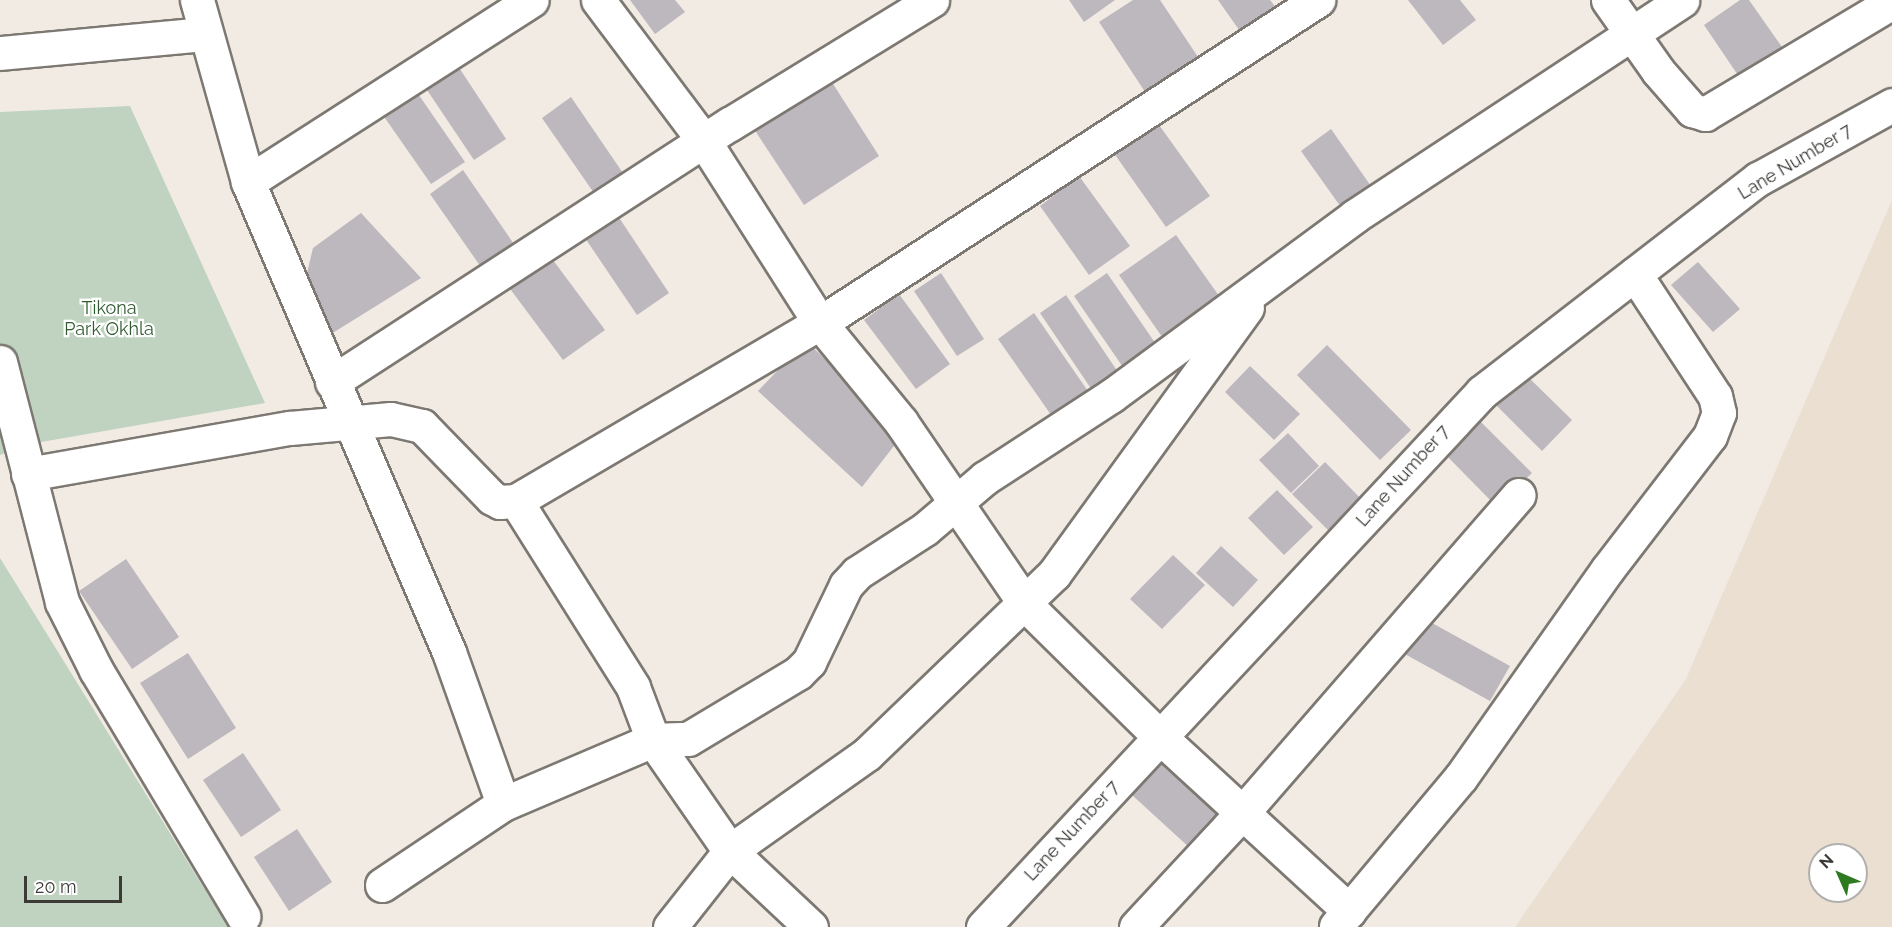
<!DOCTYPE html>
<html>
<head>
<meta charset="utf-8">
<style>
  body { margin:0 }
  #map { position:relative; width:1892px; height:927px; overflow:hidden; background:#f1ebe4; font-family:Raleway,sans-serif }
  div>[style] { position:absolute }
  .built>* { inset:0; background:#ebdfd2 }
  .green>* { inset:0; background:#c0d3c0 }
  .building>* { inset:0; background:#bdb7be }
  .roads { filter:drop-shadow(2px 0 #7d7872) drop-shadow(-2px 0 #7d7872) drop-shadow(0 2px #7d7872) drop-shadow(0 -2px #7d7872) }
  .minor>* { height:33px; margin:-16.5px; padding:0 16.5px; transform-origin:16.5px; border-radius:16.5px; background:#fff }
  span { translate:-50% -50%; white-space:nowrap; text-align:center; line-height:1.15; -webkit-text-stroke:4.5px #fff; paint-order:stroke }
  .street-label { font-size:18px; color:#3c3a37 }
  .park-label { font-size:18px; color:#315b31 }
  .north { position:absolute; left:1808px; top:843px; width:60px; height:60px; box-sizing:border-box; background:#fff; border:2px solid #b1b0af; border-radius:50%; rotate:315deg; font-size:16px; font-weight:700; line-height:24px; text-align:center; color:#3c3a37 }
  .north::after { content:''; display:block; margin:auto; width:21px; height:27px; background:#2e7a21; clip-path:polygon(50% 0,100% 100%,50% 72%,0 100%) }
  .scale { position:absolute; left:24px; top:876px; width:98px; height:27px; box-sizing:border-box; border:3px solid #3c3a37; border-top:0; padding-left:8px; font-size:18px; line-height:21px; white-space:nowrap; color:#3c3a37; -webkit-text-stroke:4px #fff; paint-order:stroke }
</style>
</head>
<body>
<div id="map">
  <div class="built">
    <i style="clip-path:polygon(evenodd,1892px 200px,1892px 927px,1515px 927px,1686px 679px,1892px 200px,1820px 855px,1856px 855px,1856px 891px,1820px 891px,1820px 855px)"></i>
  </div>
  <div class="green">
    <i style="clip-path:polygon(130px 106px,265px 403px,30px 444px,0 455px,0 112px)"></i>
    <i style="clip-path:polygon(0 558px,228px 927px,0 927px)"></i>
  </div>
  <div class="building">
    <i style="clip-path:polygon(630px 0,675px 0,685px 12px,655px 34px)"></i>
    <i style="clip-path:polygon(1069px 0,1115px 0,1084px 22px)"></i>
    <i style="clip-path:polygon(1133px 0,1160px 0,1206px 69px,1153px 104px,1099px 22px)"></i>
    <i style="clip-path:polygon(1218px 0,1270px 0,1277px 9px,1242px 34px)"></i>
    <i style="clip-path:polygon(1408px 0,1460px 0,1476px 20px,1443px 45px)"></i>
    <i style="clip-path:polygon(1740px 0,1749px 0,1789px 57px,1746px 87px,1704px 25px)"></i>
    <i style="clip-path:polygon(456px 63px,506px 139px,474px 160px,423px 84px)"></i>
    <i style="clip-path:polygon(828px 76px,879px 156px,804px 205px,752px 126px)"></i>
    <i style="clip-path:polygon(412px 85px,465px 162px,431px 184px,378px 108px)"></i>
    <i style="clip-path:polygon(571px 97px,625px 176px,596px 196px,542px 118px)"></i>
    <i style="clip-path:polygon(1154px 118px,1210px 196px,1166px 227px,1111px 149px)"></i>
    <i style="clip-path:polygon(1331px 129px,1373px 189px,1343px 210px,1301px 151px)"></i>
    <i style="clip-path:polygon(463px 170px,516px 247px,483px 270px,430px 194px)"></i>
    <i style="clip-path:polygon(1079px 176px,1130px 246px,1089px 275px,1040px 206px)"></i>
    <i style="clip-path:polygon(361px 213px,421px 278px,323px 339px,307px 273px,313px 248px)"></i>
    <i style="clip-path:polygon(616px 213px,669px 293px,637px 315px,583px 235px)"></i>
    <i style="clip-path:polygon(1176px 235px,1224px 303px,1167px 344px,1119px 275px)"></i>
    <i style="clip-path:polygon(550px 256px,605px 330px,563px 360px,508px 286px)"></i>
    <i style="clip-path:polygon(1698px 262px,1740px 309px,1713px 332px,1671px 285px)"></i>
    <i style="clip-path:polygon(941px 273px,984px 339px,957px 356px,914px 291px)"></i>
    <i style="clip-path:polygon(1107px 273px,1160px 350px,1127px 373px,1074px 296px)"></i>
    <i style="clip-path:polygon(899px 294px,950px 364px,916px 389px,864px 320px)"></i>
    <i style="clip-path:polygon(1066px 295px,1122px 378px,1096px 396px,1040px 313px)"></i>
    <i style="clip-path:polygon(1034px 313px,1092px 397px,1056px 422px,998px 339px)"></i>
    <i style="clip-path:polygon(806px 341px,904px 433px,862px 487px,758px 391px)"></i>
    <i style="clip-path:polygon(1327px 345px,1411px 430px,1380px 460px,1297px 375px)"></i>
    <i style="clip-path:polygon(1250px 366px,1300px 414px,1274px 440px,1225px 392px)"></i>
    <i style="clip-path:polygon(1520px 369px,1572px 420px,1542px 451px,1490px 399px)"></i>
    <i style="clip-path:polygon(1474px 415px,1532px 473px,1497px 507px,1440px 449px)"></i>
    <i style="clip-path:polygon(1288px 433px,1319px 466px,1291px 493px,1259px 460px)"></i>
    <i style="clip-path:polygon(1325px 462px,1366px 504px,1334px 536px,1292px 494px)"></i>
    <i style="clip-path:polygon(1277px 490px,1313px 527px,1284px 555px,1248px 518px)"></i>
    <i style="clip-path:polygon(1221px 546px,1258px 580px,1233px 607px,1196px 573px)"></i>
    <i style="clip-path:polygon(1173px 555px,1205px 585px,1162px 629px,1130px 599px)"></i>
    <i style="clip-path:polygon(126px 559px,179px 637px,132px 669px,79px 591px)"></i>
    <i style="clip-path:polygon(1423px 618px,1510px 666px,1490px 701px,1403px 653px)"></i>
    <i style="clip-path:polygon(188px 653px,236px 728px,188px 759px,140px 683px)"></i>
    <i style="clip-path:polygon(243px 753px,281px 810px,241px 837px,203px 780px)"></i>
    <i style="clip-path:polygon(1164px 759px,1224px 813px,1191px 849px,1132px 795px)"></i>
    <i style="clip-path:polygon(297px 829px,332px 882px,289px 911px,254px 857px)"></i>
  </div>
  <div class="roads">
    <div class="minor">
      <i style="left:197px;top:0;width:189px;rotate:74.3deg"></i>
      <i style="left:248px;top:182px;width:511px;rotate:66.85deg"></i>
      <i style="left:449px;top:652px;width:161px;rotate:70.4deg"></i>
      <i style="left:598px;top:0;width:176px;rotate:53.1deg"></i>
      <i style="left:704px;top:141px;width:216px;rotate:57.5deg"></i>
      <i style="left:820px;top:323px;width:128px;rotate:50.7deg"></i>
      <i style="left:901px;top:422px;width:220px;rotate:55.7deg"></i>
      <i style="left:1025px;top:604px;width:190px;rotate:44.6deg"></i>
      <i style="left:1160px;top:737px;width:257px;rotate:42.6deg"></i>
      <i style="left:1608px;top:0;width:87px;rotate:54.8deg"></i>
      <i style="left:1658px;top:71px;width:52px;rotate:48.9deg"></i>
      <i style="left:1692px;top:110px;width:14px;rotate:17deg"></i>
      <i style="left:1705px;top:114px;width:218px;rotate:-30.9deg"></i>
      <i style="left:0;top:53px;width:205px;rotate:-5.3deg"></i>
      <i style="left:248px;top:182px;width:337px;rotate:-32.7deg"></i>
      <i style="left:0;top:362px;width:248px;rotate:75.5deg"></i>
      <i style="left:62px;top:602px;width:76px;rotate:63.4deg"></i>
      <i style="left:96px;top:670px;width:287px;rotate:59.1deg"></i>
      <i style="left:332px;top:382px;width:474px;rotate:-33deg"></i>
      <i style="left:730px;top:124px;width:237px;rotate:-31.5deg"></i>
      <i style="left:28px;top:474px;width:266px;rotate:-10deg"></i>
      <i style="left:290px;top:428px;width:101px;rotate:-5.1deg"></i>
      <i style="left:391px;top:419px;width:32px;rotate:13deg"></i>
      <i style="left:422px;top:426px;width:100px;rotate:45.8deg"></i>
      <i style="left:492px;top:498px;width:9px;rotate:27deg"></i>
      <i style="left:500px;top:502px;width:16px;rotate:-4deg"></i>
      <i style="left:516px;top:501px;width:352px;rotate:-30.4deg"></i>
      <i style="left:820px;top:323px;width:594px;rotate:-32.97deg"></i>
      <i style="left:516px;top:501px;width:220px;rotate:57.8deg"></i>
      <i style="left:633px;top:687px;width:57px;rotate:69.3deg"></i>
      <i style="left:653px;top:740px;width:135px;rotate:55.3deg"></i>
      <i style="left:730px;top:851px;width:111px;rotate:43.2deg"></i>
      <i style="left:382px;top:885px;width:146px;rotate:-33.8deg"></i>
      <i style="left:503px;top:804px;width:163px;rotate:-23.1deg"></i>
      <i style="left:653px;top:740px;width:35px;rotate:-2deg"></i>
      <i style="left:688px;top:739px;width:128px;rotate:-31deg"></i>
      <i style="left:798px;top:673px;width:16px;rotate:-45deg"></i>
      <i style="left:809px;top:662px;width:85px;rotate:-64.3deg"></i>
      <i style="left:846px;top:585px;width:16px;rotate:-47deg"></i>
      <i style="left:857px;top:573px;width:81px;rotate:-32.9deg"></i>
      <i style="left:925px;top:529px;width:79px;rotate:-40.4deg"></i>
      <i style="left:985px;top:478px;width:150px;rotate:-33.1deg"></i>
      <i style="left:1111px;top:396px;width:303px;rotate:-36.4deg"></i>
      <i style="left:1355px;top:216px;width:392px;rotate:-33.4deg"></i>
      <i style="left:1336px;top:926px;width:194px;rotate:-50deg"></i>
      <i style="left:1461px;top:777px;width:253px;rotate:-54.8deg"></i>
      <i style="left:1607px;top:570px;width:169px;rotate:-52.5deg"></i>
      <i style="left:1710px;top:436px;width:25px;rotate:-69deg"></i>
      <i style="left:1719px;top:413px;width:17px;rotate:-103deg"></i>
      <i style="left:1715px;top:396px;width:146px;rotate:-123.3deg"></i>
      <i style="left:670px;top:927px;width:97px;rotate:-51.7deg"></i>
      <i style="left:730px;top:851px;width:168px;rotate:-35.3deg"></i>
      <i style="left:867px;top:754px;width:260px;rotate:-43.9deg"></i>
      <i style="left:1054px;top:574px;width:329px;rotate:-54.1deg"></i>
      <i style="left:983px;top:927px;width:732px;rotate:-46.99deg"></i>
      <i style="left:1482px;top:392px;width:349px;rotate:-37.7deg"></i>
      <i style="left:1758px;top:179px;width:153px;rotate:-28.9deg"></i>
      <i style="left:1136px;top:927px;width:157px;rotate:-47.1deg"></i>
      <i style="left:1243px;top:812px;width:420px;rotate:-49deg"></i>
    </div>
  </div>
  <div class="street-label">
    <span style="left:1795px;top:162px;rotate:-31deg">Lane Number 7</span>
    <span style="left:1403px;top:476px;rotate:-48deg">Lane Number 7</span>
    <span style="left:1072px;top:831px;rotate:-47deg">Lane Number 7</span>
  </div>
  <div class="park-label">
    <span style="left:109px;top:319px">Tikona<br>Park Okhla</span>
  </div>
  <div class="north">N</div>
  <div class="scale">20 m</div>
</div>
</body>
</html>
